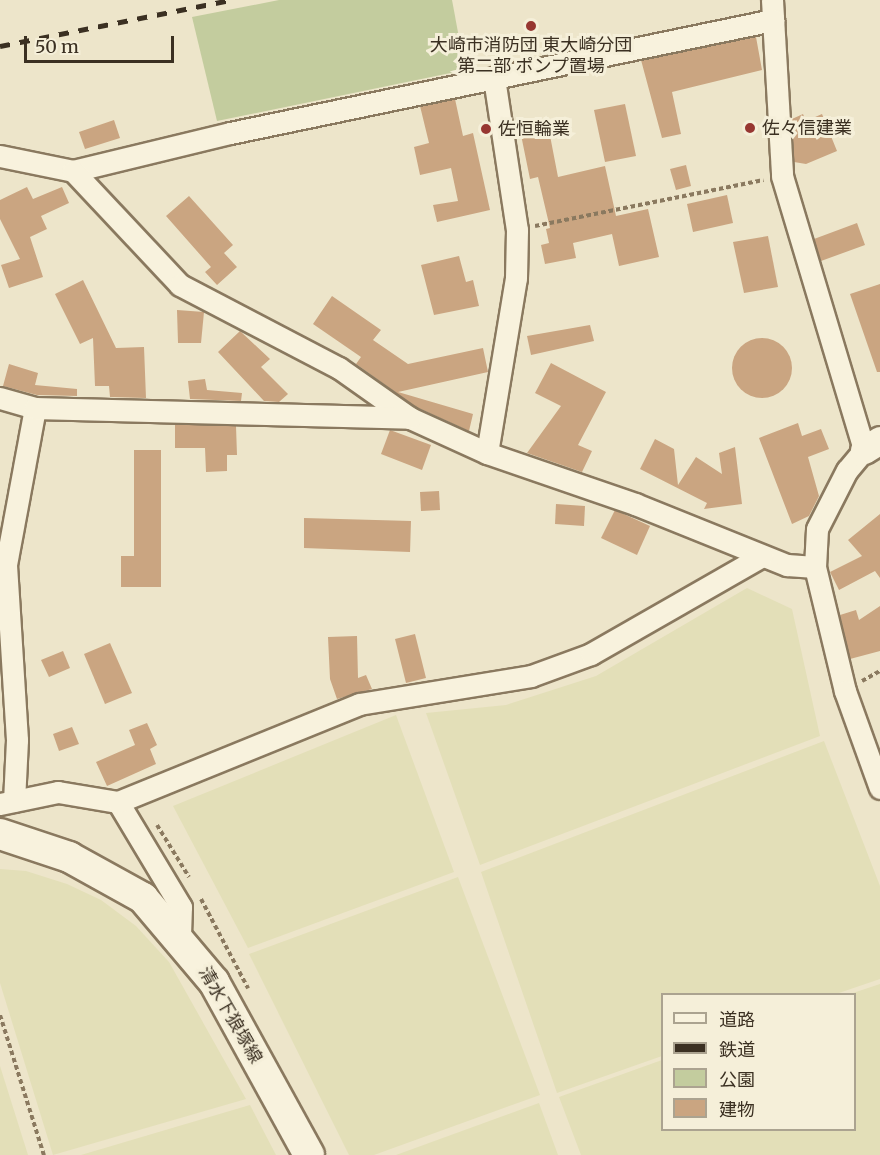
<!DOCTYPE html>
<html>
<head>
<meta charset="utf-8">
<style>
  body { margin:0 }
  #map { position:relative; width:880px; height:1155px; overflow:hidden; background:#ede5ca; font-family:Merriweather,"Noto Sans JP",serif }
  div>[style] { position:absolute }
  .farmland>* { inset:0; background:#e3dfb8 }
  .green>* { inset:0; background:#c3cc9e }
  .building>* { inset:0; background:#caa581 }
  .round { border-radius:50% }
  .path>* { height:4px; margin-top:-2px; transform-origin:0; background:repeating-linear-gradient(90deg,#8a795f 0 4.5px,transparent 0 7.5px) }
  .roads { filter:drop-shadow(2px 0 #8a795f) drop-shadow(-2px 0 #8a795f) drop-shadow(0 2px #8a795f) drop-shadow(0 -2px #8a795f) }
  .minor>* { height:21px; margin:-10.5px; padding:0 10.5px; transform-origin:10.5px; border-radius:10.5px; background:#f8f2dd }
  .tertiary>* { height:27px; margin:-13.5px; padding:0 13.5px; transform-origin:13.5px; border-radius:13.5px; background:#f8f2dd }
  .secondary>* { height:30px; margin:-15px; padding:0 15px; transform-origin:15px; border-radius:15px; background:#f8f2dd }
  .rail>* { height:4.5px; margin-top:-2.25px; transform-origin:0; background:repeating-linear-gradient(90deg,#3b3022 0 10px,transparent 0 20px) }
  .dots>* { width:16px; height:16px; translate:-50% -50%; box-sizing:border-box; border:3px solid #f5efd9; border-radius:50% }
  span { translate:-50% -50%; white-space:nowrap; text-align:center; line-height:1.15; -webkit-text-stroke:6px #f5efd9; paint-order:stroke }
  .poi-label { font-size:18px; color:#3b3022 }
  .left { translate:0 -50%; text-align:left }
  .street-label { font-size:18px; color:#3b3022 }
  .legend { position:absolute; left:661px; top:993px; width:195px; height:138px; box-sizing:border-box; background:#f5efd9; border:2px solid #aba390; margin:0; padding:8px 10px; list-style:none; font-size:18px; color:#3b3022 }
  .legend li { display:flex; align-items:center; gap:12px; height:30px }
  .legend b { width:30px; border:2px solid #aba390 }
  .scale { position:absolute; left:24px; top:36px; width:150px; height:27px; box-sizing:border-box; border:3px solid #3b3022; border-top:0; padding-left:8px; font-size:18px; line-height:21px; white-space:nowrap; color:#3b3022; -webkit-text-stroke:4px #f5efd9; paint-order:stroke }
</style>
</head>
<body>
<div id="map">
  <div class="farmland">
    <i style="clip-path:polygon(747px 588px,792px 609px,820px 736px,480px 865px,426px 713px,506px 705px,596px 676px)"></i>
    <i style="clip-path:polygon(396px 715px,454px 872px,248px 948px,173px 806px)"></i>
    <i style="clip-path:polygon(824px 741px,880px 886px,880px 979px,836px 994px,662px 994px,662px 1056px,557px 1093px,481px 872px)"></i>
    <i style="clip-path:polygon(0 869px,26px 871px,67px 884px,101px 900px,136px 926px,169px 962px,246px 1099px,53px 1155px,0 983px)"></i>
    <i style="clip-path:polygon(458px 877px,540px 1095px,374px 1155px,349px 1155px,249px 954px)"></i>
    <i style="clip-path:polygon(880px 984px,880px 1155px,581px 1155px,559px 1097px,662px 1060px,662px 1130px,854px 1130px,854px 994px,850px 994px)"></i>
    <i style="clip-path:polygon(0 1066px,28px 1155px,0 1155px)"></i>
    <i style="clip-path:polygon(539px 1103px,558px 1155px,396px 1155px)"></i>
    <i style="clip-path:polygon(250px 1105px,276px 1155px,81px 1155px)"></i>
  </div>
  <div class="green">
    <i style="clip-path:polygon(279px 0,452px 0,465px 70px,217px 121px,192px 17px)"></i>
  </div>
  <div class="building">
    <i style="clip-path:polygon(756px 37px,762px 70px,672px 92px,681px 134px,662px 138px,641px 60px)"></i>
    <i style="clip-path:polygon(455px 99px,463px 136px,473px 133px,490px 210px,437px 222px,433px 205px,458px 201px,451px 168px,420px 175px,414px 147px,429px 143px,420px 106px)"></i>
    <i style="clip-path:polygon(625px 104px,636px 156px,605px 162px,594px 110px)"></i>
    <i style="clip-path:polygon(803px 114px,806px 121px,822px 114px,837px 151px,806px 164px,794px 162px,792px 119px)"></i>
    <i style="clip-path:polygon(114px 120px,120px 138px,85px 149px,79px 132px)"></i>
    <i style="clip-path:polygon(547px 120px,558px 177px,605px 166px,616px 216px,648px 209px,659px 257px,619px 266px,612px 234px,573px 243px,576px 258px,545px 264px,541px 245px,549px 243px,546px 229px,550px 228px,538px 177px,530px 179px,519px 125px)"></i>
    <i style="clip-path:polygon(686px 165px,691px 186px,676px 190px,670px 169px)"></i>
    <i style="clip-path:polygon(27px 187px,33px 199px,62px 187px,69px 203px,41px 216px,47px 229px,30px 237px,43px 277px,9px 288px,1px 265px,20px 259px,0 219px,0 200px)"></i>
    <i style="clip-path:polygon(727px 195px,733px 223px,693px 232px,687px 204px)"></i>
    <i style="clip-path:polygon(189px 196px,233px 245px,224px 253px,237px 267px,217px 285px,205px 272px,211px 267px,166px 216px)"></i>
    <i style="clip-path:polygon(857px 223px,865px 245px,821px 261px,814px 239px)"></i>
    <i style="clip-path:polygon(768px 236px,778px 287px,744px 293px,733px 242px)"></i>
    <i style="clip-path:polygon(459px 256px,466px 282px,473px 280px,479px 306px,434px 315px,421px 265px)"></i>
    <i style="clip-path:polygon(83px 280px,116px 348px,144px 347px,146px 398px,110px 397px,109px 386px,95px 386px,93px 338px,80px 344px,55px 294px)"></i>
    <i style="clip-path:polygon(880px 284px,880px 372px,877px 372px,850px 294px)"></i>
    <i style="clip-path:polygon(332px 296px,381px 330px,373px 340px,408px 364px,483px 348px,488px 372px,398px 392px,473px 414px,469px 431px,416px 407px,356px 364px,361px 357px,313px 324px)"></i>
    <i style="clip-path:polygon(177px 310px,204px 312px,201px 343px,178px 343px)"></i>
    <i style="clip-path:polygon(590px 325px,594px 341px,531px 355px,527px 336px)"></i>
    <i style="clip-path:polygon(240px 331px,270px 359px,261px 367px,288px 394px,279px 402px,264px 401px,218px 352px)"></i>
    <i class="round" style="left:732px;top:338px;width:60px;height:60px"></i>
    <i style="clip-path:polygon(551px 363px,606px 392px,578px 445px,592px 451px,582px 472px,527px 453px,561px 406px,535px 393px)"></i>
    <i style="clip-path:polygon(9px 364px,38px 373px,35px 385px,77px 389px,77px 396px,37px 395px,3px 386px)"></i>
    <i style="clip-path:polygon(205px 379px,207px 390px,242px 393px,241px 401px,190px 399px,188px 381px)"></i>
    <i style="clip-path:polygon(798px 423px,802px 436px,821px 429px,829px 449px,808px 457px,819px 496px,809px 516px,792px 524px,759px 438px)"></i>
    <i style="clip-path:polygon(175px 424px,236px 426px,237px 455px,227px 455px,227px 471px,206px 472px,205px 448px,175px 448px)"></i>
    <i style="clip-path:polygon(390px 430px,431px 445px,422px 470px,381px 454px)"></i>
    <i style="clip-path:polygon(655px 439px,674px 449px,678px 485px,696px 457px,722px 474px,719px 453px,735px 447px,742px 504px,704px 509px,707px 503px,640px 469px)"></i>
    <i style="clip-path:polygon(134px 450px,161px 450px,161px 587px,121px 587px,121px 556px,134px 556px)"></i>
    <i style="clip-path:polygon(439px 491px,440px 510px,421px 511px,420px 492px)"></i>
    <i style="clip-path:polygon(556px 504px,585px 506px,584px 526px,555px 524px)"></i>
    <i style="clip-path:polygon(615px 510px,650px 526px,637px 555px,601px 538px)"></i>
    <i style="clip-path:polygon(880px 514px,880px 578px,875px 571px,839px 590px,830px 572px,862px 556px,848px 540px)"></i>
    <i style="clip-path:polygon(304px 518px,411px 521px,410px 552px,304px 548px)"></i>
    <i style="clip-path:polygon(880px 606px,880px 651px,850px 659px,840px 615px,856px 610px,859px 620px)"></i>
    <i style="clip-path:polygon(415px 634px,426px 678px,406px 683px,395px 639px)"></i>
    <i style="clip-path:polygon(357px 636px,358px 678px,366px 675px,372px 689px,337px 699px,330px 679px,328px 637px)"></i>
    <i style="clip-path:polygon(110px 643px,132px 693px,105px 704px,84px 654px)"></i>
    <i style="clip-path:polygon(63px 651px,70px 668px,49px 677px,41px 660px)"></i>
    <i style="clip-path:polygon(147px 723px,157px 745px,150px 749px,156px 764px,107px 786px,96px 762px,135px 745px,129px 730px)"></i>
    <i style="clip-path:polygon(72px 727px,79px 744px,59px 751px,53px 734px)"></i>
  </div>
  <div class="path">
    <i style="left:535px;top:226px;width:233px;rotate:-11.4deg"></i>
    <i style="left:862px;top:681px;width:21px;rotate:-29deg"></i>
    <i style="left:157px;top:825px;width:61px;rotate:58.4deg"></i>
    <i style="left:201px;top:899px;width:101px;rotate:62.2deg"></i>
    <i style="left:0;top:1015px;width:147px;rotate:72.6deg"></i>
  </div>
  <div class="roads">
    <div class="minor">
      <i style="left:772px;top:0;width:176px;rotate:86.7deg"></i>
      <i style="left:782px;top:176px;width:286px;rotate:73.3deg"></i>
      <i style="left:864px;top:450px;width:26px;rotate:130deg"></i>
      <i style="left:847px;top:470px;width:66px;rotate:117deg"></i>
      <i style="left:817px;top:529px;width:38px;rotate:93deg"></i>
      <i style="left:815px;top:567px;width:128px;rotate:76.4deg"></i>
      <i style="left:845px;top:691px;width:103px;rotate:70.2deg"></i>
      <i style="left:0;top:156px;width:75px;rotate:11.6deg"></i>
      <i style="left:73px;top:171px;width:162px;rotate:-13.6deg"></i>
      <i style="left:230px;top:133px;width:555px;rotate:-11.76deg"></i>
      <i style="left:73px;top:171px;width:156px;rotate:46.8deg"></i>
      <i style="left:180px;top:285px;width:179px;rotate:27.6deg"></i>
      <i style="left:339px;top:368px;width:87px;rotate:35.2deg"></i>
      <i style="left:410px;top:418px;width:85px;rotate:24.4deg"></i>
      <i style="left:487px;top:453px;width:157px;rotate:19deg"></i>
      <i style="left:635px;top:504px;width:164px;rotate:21.9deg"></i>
      <i style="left:787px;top:565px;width:28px;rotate:4deg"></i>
      <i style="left:0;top:398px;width:36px;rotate:16deg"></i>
      <i style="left:35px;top:408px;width:160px;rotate:100.5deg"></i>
      <i style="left:6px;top:565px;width:175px;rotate:86.4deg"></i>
      <i style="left:17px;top:740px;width:61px;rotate:92.8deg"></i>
      <i style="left:35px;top:408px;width:375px;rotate:1.5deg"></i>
      <i style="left:487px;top:453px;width:177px;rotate:-80.6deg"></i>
      <i style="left:516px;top:278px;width:48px;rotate:-88.8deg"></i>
      <i style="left:517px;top:230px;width:154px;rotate:-98.6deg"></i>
      <i style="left:0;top:804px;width:59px;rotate:-11.7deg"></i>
      <i style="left:58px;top:792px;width:61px;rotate:9.5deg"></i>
      <i style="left:180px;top:935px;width:28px;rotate:-88deg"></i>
      <i style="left:181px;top:907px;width:122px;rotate:-121deg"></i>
      <i style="left:118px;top:802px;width:260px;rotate:-22.1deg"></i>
      <i style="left:359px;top:704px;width:174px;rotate:-9.2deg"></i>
      <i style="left:531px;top:676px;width:64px;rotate:-20.1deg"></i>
      <i style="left:591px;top:654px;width:197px;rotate:-29.8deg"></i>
    </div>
    <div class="tertiary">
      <i style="left:864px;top:450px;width:19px;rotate:-32deg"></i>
    </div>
    <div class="secondary">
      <i style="left:0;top:834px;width:73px;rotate:18.4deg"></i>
      <i style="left:69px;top:857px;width:85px;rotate:29deg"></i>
      <i style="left:143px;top:898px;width:110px;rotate:49.8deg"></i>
      <i style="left:214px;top:982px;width:197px;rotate:61.2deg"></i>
    </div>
  </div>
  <div class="rail">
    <i style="left:0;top:46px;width:236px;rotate:-11.3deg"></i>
  </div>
  <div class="dots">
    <i style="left:531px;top:26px;background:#973731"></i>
    <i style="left:750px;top:128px;background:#973731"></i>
    <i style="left:486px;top:129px;background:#973731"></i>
  </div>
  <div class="poi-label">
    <span style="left:531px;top:56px">大崎市消防団 東大崎分団<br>第二部 ポンプ置場</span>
    <span class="left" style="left:762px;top:128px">佐々信建業</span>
    <span class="left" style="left:498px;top:129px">佐恒輪業</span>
  </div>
  <div class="street-label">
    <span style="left:230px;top:1015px;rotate:60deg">清水下狼塚線</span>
  </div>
  <ul class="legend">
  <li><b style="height:8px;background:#f8f2dd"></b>道路</li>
  <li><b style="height:8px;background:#3b3022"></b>鉄道</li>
  <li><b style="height:16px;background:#c3cc9e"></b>公園</li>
  <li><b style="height:16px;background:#caa581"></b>建物</li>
  </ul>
  <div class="scale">50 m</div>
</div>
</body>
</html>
